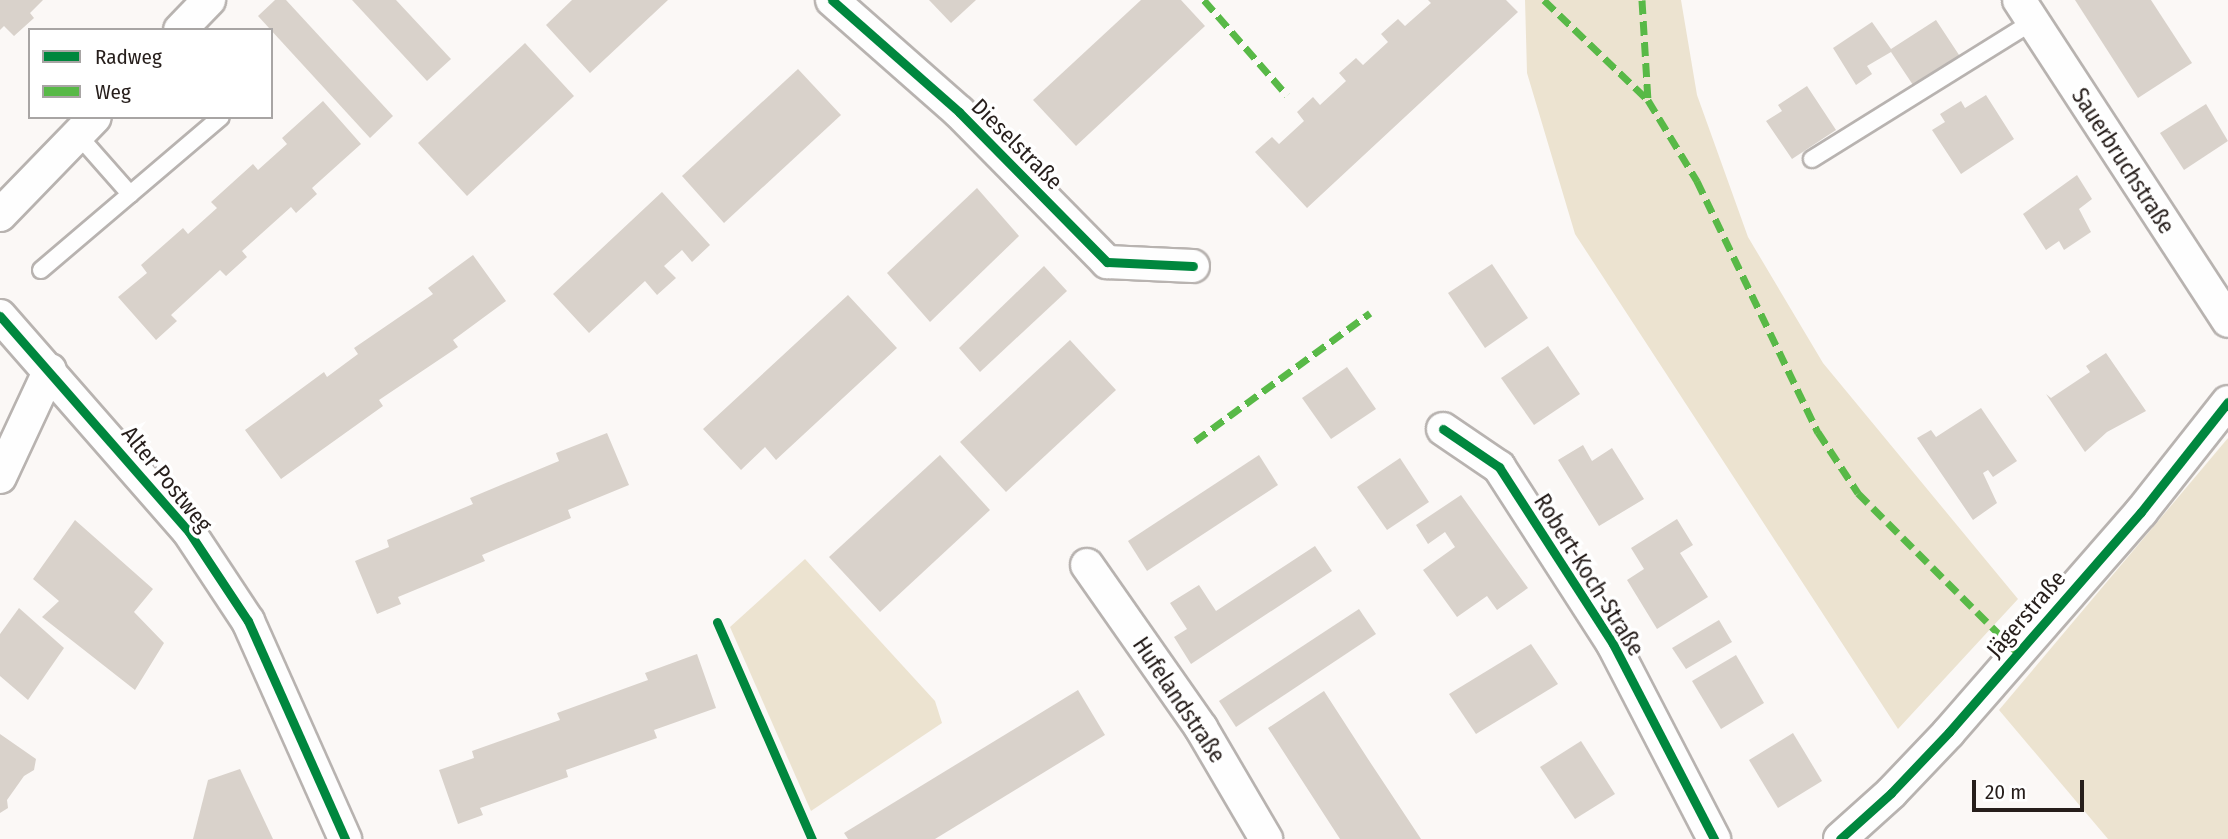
<!DOCTYPE html>
<html>
<head>
<meta charset="utf-8">
<style>
  body { margin:0 }
  #map { position:relative; width:2228px; height:839px; overflow:hidden; background:#fbf8f6; font-family:"Fira Sans Condensed",sans-serif }
  div>[style] { position:absolute }
  .green>* { inset:0; background:#ece3d0 }
  .building>* { inset:0; background:#d9d2cb }
  .roads { filter:drop-shadow(2px 0 #b8b3b0) drop-shadow(-2px 0 #b8b3b0) drop-shadow(0 2px #b8b3b0) drop-shadow(0 -2px #b8b3b0) }
  .lane>* { height:16px; margin:-8px; padding:0 8px; transform-origin:8px; border-radius:8px; background:#fefefe }
  .street>* { height:32px; margin:-16px; padding:0 16px; transform-origin:16px; border-radius:16px; background:#fefefe }
  .quiet>* { height:7px; margin-top:-3.5px; transform-origin:0; background:repeating-linear-gradient(90deg,#58b947 0 14px,transparent 0 21px) }
  .cycleway>* { height:9px; margin:-4.5px; padding:0 4.5px; transform-origin:4.5px; border-radius:4.5px; background:#00873e }
  span { translate:-50% -50%; white-space:nowrap; text-align:center; line-height:1.15; -webkit-text-stroke:7px #fff; paint-order:stroke }
  .street-label { font-size:23px; color:#261e1b }
  .legend { position:absolute; left:28px; top:28px; width:245px; height:91px; box-sizing:border-box; background:#fff; border:2px solid #a8a5a4; margin:0; padding:9px 12px; list-style:none; font-size:21px; color:#261e1b }
  .legend li { display:flex; align-items:center; gap:14px; height:35px }
  .legend b { width:35px; border:2px solid #a8a5a4 }
  .scale { position:absolute; left:1972px; top:780px; width:112px; height:32px; box-sizing:border-box; border:4px solid #261e1b; border-top:0; padding-left:9px; font-size:21px; line-height:24px; white-space:nowrap; color:#261e1b; -webkit-text-stroke:5px #fff; paint-order:stroke }
</style>
</head>
<body>
<div id="map">
  <div class="green">
    <i style="clip-path:polygon(1525px 0,1681px 0,1697px 95px,1748px 237px,1823px 363px,2018px 599px,1898px 729px,1575px 234px,1527px 73px)"></i>
    <i style="clip-path:polygon(2228px 438px,2228px 839px,2108px 839px,1999px 710px)"></i>
    <i style="clip-path:polygon(805px 559px,935px 701px,942px 723px,811px 811px,730px 627px)"></i>
  </div>
  <div class="building">
    <i style="clip-path:polygon(0 0,43px 0,30px 13px,34px 18px,14px 36px,4px 26px,0 30px)"></i>
    <i style="clip-path:polygon(275px 0,286px 0,393px 116px,370px 138px,258px 16px)"></i>
    <i style="clip-path:polygon(352px 0,396px 0,451px 59px,427px 81px)"></i>
    <i style="clip-path:polygon(572px 0,668px 0,590px 73px,546px 25px)"></i>
    <i style="clip-path:polygon(929px 0,976px 0,951px 23px)"></i>
    <i style="clip-path:polygon(1141px 0,1181px 0,1205px 26px,1076px 146px,1033px 100px)"></i>
    <i style="clip-path:polygon(1428px 0,1506px 0,1518px 12px,1307px 208px,1255px 152px,1272px 137px,1279px 144px,1304px 121px,1297px 112px,1313px 97px,1320px 105px,1346px 81px,1339px 73px,1356px 58px,1363px 65px,1388px 42px,1381px 34px,1398px 19px,1405px 26px,1431px 3px)"></i>
    <i style="clip-path:polygon(2075px 0,2151px 0,2192px 63px,2138px 98px)"></i>
    <i style="clip-path:polygon(1936px 20px,1963px 61px,1917px 91px,1891px 52px,1867px 66px,1872px 74px,1856px 85px,1833px 48px,1872px 22px,1891px 49px)"></i>
    <i style="clip-path:polygon(525px 43px,574px 96px,467px 196px,418px 143px)"></i>
    <i style="clip-path:polygon(798px 69px,841px 115px,724px 223px,682px 176px)"></i>
    <i style="clip-path:polygon(1807px 86px,1836px 130px,1792px 159px,1766px 121px,1782px 111px,1778px 105px)"></i>
    <i style="clip-path:polygon(1986px 95px,2014px 139px,1961px 174px,1932px 130px,1945px 122px,1940px 114px,1961px 101px,1965px 108px)"></i>
    <i style="clip-path:polygon(323px 101px,361px 144px,312px 188px,317px 194px,296px 213px,291px 207px,242px 251px,247px 257px,226px 276px,220px 270px,171px 315px,177px 321px,156px 340px,118px 297px,147px 273px,141px 265px,183px 228px,188px 234px,217px 208px,211px 202px,253px 164px,258px 170px,287px 144px,282px 138px)"></i>
    <i style="clip-path:polygon(2206px 104px,2228px 141px,2184px 170px,2160px 133px)"></i>
    <i style="clip-path:polygon(2077px 175px,2092px 199px,2079px 209px,2091px 232px,2064px 250px,2059px 241px,2046px 250px,2023px 214px)"></i>
    <i style="clip-path:polygon(977px 188px,1019px 236px,930px 322px,887px 273px)"></i>
    <i style="clip-path:polygon(662px 192px,710px 245px,692px 262px,682px 250px,664px 266px,676px 278px,657px 295px,645px 281px,589px 333px,553px 294px)"></i>
    <i style="clip-path:polygon(473px 255px,506px 301px,453px 340px,458px 347px,379px 400px,383px 406px,281px 479px,245px 430px,324px 372px,327px 377px,358px 354px,354px 348px,433px 294px,428px 288px)"></i>
    <i style="clip-path:polygon(1492px 264px,1528px 318px,1485px 348px,1448px 293px)"></i>
    <i style="clip-path:polygon(1044px 266px,1067px 291px,980px 372px,959px 348px)"></i>
    <i style="clip-path:polygon(848px 295px,897px 348px,776px 460px,765px 447px,741px 470px,703px 429px)"></i>
    <i style="clip-path:polygon(1070px 340px,1116px 390px,1006px 492px,960px 442px)"></i>
    <i style="clip-path:polygon(1548px 346px,1580px 394px,1534px 425px,1501px 378px)"></i>
    <i style="clip-path:polygon(2106px 353px,2146px 411px,2107px 432px,2085px 452px,2046px 394px,2051px 398px,2090px 372px,2086px 366px)"></i>
    <i style="clip-path:polygon(1347px 367px,1376px 409px,1331px 439px,1302px 398px)"></i>
    <i style="clip-path:polygon(1981px 408px,2017px 461px,1993px 477px,1988px 470px,1983px 473px,1997px 503px,1973px 520px,1917px 438px,1931px 430px,1936px 437px)"></i>
    <i style="clip-path:polygon(607px 433px,629px 485px,568px 510px,571px 518px,482px 555px,485px 561px,398px 597px,401px 604px,377px 614px,355px 561px,389px 547px,387px 540px,473px 504px,470px 498px,559px 461px,556px 453px)"></i>
    <i style="clip-path:polygon(1583px 445px,1592px 461px,1612px 448px,1644px 499px,1599px 526px,1558px 460px)"></i>
    <i style="clip-path:polygon(940px 455px,990px 510px,880px 612px,829px 557px)"></i>
    <i style="clip-path:polygon(1259px 455px,1278px 485px,1147px 571px,1128px 541px)"></i>
    <i style="clip-path:polygon(1400px 458px,1429px 502px,1387px 530px,1357px 487px)"></i>
    <i style="clip-path:polygon(1461px 495px,1528px 588px,1497px 610px,1487px 596px,1457px 617px,1423px 570px,1455px 547px,1445px 532px,1428px 544px,1416px 525px)"></i>
    <i style="clip-path:polygon(1677px 519px,1693px 545px,1680px 553px,1708px 597px,1657px 629px,1627px 580px,1644px 569px,1631px 548px)"></i>
    <i style="clip-path:polygon(75px 520px,153px 589px,134px 612px,164px 643px,135px 690px,42px 617px,59px 601px,33px 579px)"></i>
    <i style="clip-path:polygon(1315px 546px,1332px 571px,1191px 664px,1174px 637px,1187px 629px,1170px 603px,1199px 585px,1216px 611px)"></i>
    <i style="clip-path:polygon(19px 608px,64px 648px,28px 700px,0 676px,0 634px)"></i>
    <i style="clip-path:polygon(1359px 609px,1376px 634px,1236px 727px,1219px 701px)"></i>
    <i style="clip-path:polygon(1719px 620px,1732px 642px,1686px 669px,1672px 648px)"></i>
    <i style="clip-path:polygon(1531px 644px,1558px 684px,1476px 734px,1449px 694px)"></i>
    <i style="clip-path:polygon(697px 654px,716px 708px,654px 730px,657px 738px,566px 770px,568px 777px,480px 808px,483px 815px,458px 824px,439px 770px,474px 758px,472px 751px,560px 720px,557px 713px,648px 680px,645px 673px)"></i>
    <i style="clip-path:polygon(1736px 655px,1764px 703px,1721px 729px,1692px 681px)"></i>
    <i style="clip-path:polygon(1078px 690px,1105px 735px,935px 839px,848px 839px,844px 833px)"></i>
    <i style="clip-path:polygon(1324px 691px,1368px 759px,1421px 839px,1340px 839px,1268px 728px)"></i>
    <i style="clip-path:polygon(1793px 733px,1822px 781px,1778px 808px,1749px 760px)"></i>
    <i style="clip-path:polygon(0 734px,36px 759px,34px 770px,24px 776px,7px 800px,8px 808px,0 813px)"></i>
    <i style="clip-path:polygon(1581px 741px,1615px 794px,1575px 819px,1540px 767px)"></i>
    <i style="clip-path:polygon(240px 769px,273px 839px,193px 839px,208px 780px)"></i>
  </div>
  <div class="roads">
    <div class="lane">
      <i style="left:78px;top:135px;width:79px;rotate:48.6deg"></i>
      <i style="left:1812px;top:159px;width:259px;rotate:-31.9deg"></i>
      <i style="left:41px;top:270px;width:236px;rotate:-40.4deg"></i>
    </div>
    <div class="street">
      <i style="left:832px;top:0;width:169px;rotate:41.4deg"></i>
      <i style="left:959px;top:112px;width:211px;rotate:45.4deg"></i>
      <i style="left:1107px;top:262px;width:86px;rotate:2.7deg"></i>
      <i style="left:2019px;top:0;width:383px;rotate:56.9deg"></i>
      <i style="left:180px;top:30px;width:42px;rotate:-46deg"></i>
      <i style="left:0;top:215px;width:136px;rotate:-45.9deg"></i>
      <i style="left:0;top:316px;width:287px;rotate:48.8deg"></i>
      <i style="left:189px;top:532px;width:107px;rotate:56.5deg"></i>
      <i style="left:248px;top:621px;width:239px;rotate:66deg"></i>
      <i style="left:1443px;top:429px;width:68px;rotate:34.2deg"></i>
      <i style="left:1499px;top:467px;width:211px;rotate:57.2deg"></i>
      <i style="left:1613px;top:644px;width:220px;rotate:62.6deg"></i>
      <i style="left:0;top:477px;width:118px;rotate:-65deg"></i>
      <i style="left:1087px;top:565px;width:199px;rotate:55deg"></i>
      <i style="left:1201px;top:728px;width:129px;rotate:59.6deg"></i>
      <i style="left:1840px;top:839px;width:69px;rotate:-42deg"></i>
      <i style="left:1891px;top:793px;width:84px;rotate:-46.4deg"></i>
      <i style="left:1949px;top:732px;width:292px;rotate:-48.9deg"></i>
      <i style="left:2141px;top:512px;width:140px;rotate:-51.7deg"></i>
    </div>
  </div>
  <div class="quiet">
    <i style="left:1204px;top:0;width:126px;rotate:48.9deg"></i>
    <i style="left:1544px;top:0;width:144px;rotate:43.9deg"></i>
    <i style="left:1648px;top:100px;width:95px;rotate:58.8deg"></i>
    <i style="left:1697px;top:181px;width:279px;rotate:64.3deg"></i>
    <i style="left:1818px;top:432px;width:73px;rotate:56.7deg"></i>
    <i style="left:1858px;top:493px;width:226px;rotate:45deg"></i>
    <i style="left:1642px;top:0;width:100px;rotate:86.6deg"></i>
    <i style="left:1195px;top:441px;width:217px;rotate:-36.2deg"></i>
  </div>
  <div class="cycleway">
    <i style="left:832px;top:0;width:169px;rotate:41.4deg"></i>
    <i style="left:959px;top:112px;width:211px;rotate:45.4deg"></i>
    <i style="left:1107px;top:262px;width:86px;rotate:2.7deg"></i>
    <i style="left:0;top:316px;width:287px;rotate:48.8deg"></i>
    <i style="left:189px;top:532px;width:107px;rotate:56.5deg"></i>
    <i style="left:248px;top:621px;width:239px;rotate:66deg"></i>
    <i style="left:1443px;top:429px;width:68px;rotate:34.2deg"></i>
    <i style="left:1499px;top:467px;width:211px;rotate:57.2deg"></i>
    <i style="left:1613px;top:644px;width:220px;rotate:62.6deg"></i>
    <i style="left:717px;top:622px;width:237px;rotate:66.4deg"></i>
    <i style="left:1840px;top:839px;width:69px;rotate:-42deg"></i>
    <i style="left:1891px;top:793px;width:84px;rotate:-46.4deg"></i>
    <i style="left:1949px;top:732px;width:292px;rotate:-48.9deg"></i>
    <i style="left:2141px;top:512px;width:140px;rotate:-51.7deg"></i>
  </div>
  <div class="street-label">
    <span style="left:1017px;top:144px;rotate:45deg">Dieselstraße</span>
    <span style="left:2123px;top:161px;rotate:57deg">Sauerbruchstraße</span>
    <span style="left:167px;top:479px;rotate:51deg">Alter Postweg</span>
    <span style="left:1589px;top:575px;rotate:58deg">Robert-Koch-Straße</span>
    <span style="left:2026px;top:614px;rotate:-49deg">Jägerstraße</span>
    <span style="left:1179px;top:700px;rotate:56deg">Hufelandstraße</span>
  </div>
  <ul class="legend">
  <li><b style="height:9px;background:#00873e"></b>Radweg</li>
  <li><b style="height:9px;background:#58b947"></b>Weg</li>
  </ul>
  <div class="scale">20 m</div>
</div>
</body>
</html>
